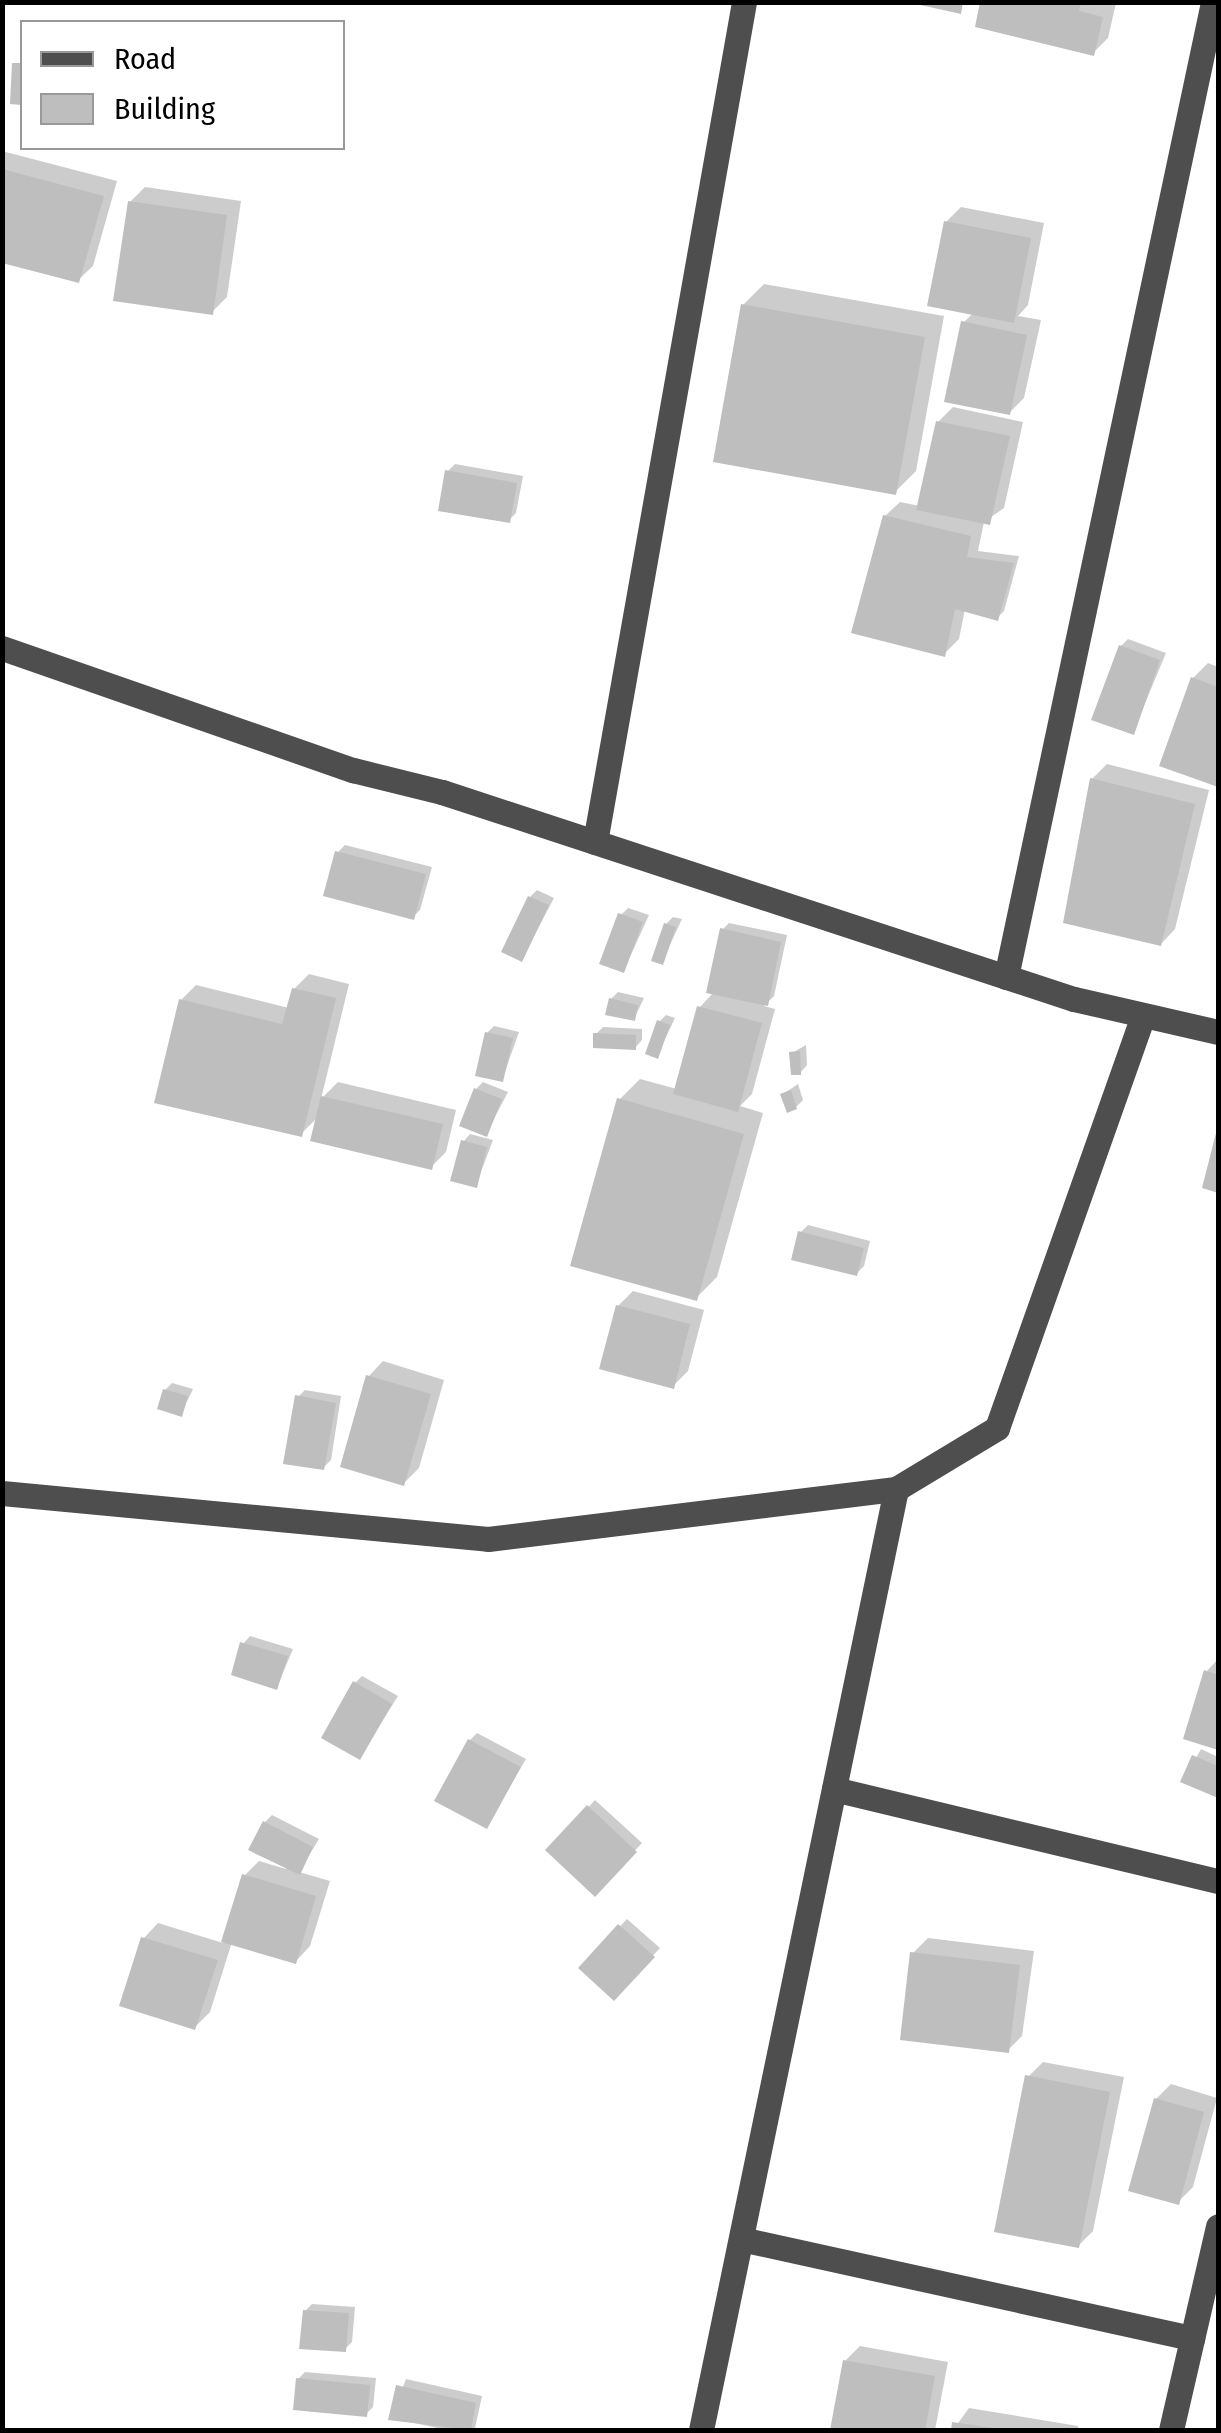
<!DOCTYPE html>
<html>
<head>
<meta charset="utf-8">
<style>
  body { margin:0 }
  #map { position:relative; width:1221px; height:2433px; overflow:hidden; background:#fff; font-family:"Fira Sans Condensed",sans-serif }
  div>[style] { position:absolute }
  .shadow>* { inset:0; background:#0003 }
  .building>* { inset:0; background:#bebebe }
  .minor>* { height:25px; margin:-12.5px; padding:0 12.5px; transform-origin:12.5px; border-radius:12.5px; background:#4e4e4e }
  span { translate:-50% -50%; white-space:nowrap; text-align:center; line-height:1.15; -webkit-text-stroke:10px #fff; paint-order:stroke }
  .frame { position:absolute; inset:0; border:5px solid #000; pointer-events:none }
  .legend { position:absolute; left:20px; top:20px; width:325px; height:130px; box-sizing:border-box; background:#fff; border:2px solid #999; margin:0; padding:12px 18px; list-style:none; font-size:30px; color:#000 }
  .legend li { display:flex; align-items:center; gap:20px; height:50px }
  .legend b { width:50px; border:2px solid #999 }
</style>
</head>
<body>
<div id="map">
  <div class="shadow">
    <i style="clip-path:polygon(983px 2px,1116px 3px,1108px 38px,1093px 53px)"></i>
    <i style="clip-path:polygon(2px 151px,117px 181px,93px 266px,78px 280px,2px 260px)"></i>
    <i style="clip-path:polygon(145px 187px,241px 201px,227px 297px,212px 312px,130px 202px)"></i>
    <i style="clip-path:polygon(961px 207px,1044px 223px,1028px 305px,1018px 316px,1041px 320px,1024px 398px,1009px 413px,964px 322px,974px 312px,946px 222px)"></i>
    <i style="clip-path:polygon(764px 284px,944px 316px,916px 471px,895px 492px,743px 305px)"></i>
    <i style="clip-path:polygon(953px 407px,1023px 422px,1004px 508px,984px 522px,978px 551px,1019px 556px,1004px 611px,997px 618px,965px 609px,959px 639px,944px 654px,885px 516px,900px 502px,920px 506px,938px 422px)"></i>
    <i style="clip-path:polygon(455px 464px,523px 476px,516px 513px,509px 520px,448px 471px)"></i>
    <i style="clip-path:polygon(1128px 639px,1166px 653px,1133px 732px,1121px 646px)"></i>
    <i style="clip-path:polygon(1208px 663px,1218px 667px,1218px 785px,1162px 764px,1193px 678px)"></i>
    <i style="clip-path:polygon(1107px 764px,1209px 790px,1175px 929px,1161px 944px,1092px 779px)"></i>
    <i style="clip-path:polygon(345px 845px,432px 867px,420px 910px,413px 917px,338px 852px)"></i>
    <i style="clip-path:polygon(537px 890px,554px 898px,522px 959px,530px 897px)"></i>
    <i style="clip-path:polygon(628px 908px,649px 915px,624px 970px,621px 915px)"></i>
    <i style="clip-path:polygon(673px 917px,682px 919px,662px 962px,666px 924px)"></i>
    <i style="clip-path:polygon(729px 923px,787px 935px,774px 996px,764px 1006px,775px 1009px,752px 1094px,740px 1106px,763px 1113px,717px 1277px,696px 1298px,619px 1100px,640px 1079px,677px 1089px,699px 1008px,714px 992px,722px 930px)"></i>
    <i style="clip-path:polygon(309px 974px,349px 984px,321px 1099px,338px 1082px,456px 1110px,446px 1152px,431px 1167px,318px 1117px,301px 1134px,181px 1000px,196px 985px,289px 1008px,294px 989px)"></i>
    <i style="clip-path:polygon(618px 992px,644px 998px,634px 1019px,611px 999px)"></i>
    <i style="clip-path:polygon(666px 1015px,675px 1018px,657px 1056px,659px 1022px)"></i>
    <i style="clip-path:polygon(494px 1026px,519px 1032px,502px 1080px,487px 1033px)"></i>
    <i style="clip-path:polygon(603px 1027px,642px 1029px,642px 1040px,635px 1048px,596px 1034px)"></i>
    <i style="clip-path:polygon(806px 1045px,807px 1065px,800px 1073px,792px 1053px)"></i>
    <i style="clip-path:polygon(483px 1082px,508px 1092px,486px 1134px,476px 1089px)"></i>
    <i style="clip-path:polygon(798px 1084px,803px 1100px,796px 1107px,783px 1094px)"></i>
    <i style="clip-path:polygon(470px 1134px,493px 1140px,476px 1185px,463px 1142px)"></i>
    <i style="clip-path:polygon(808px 1225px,870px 1241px,864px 1266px,857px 1273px,801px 1232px)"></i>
    <i style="clip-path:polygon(633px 1291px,704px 1310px,688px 1371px,673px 1386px,618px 1306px)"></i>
    <i style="clip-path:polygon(383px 1361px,444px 1380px,419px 1468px,404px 1483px,369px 1376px)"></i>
    <i style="clip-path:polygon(172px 1383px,193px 1389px,181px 1414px,165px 1390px)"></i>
    <i style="clip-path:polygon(305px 1390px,341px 1396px,331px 1460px,323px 1468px,298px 1397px)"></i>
    <i style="clip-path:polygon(250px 1636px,293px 1649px,277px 1687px,243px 1644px)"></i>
    <i style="clip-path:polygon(1218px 1659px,1218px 1747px,1186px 1737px,1206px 1672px)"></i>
    <i style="clip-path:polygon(362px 1676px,398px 1696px,360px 1757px,355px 1683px)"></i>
    <i style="clip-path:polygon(477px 1733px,526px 1759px,486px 1826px,470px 1740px)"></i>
    <i style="clip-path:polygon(1201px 1749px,1218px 1757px,1218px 1795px,1183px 1781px)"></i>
    <i style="clip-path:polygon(595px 1800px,642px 1843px,595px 1893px,549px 1850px)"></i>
    <i style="clip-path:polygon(272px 1815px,319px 1839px,299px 1872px,330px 1881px,310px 1946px,296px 1961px,232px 1942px,210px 2012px,195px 2027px,144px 1938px,158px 1923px,223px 1943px,244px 1876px,259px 1861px,286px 1869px,265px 1822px)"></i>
    <i style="clip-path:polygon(627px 1919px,660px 1948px,614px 1997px,581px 1968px)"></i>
    <i style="clip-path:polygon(928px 1938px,1034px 1951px,1022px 2036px,1008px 2050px,913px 1953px)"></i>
    <i style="clip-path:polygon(1043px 2062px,1124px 2077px,1093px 2231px,1078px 2246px,1028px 2077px)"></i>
    <i style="clip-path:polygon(1171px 2084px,1217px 2098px,1193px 2187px,1178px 2202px,1156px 2099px)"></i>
    <i style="clip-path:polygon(312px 2304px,355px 2307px,352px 2342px,345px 2349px,305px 2311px)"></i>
    <i style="clip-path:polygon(860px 2346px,948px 2362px,935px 2430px,832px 2430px,845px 2361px)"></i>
    <i style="clip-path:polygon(305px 2372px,376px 2378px,373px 2407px,366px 2414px,298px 2379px)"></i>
    <i style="clip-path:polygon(406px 2379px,482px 2396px,475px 2428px,447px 2430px,391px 2418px)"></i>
    <i style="clip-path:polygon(969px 2408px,1078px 2426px,1078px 2430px,953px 2430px)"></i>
  </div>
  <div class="building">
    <i style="clip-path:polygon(907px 2px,963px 2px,961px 14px)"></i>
    <i style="clip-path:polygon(980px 2px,1081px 2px,1079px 11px,1103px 17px,1094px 56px,975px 27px)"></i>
    <i style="clip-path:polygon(12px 63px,22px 63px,22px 105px,10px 104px)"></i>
    <i style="clip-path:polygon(2px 169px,104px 196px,79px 283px,2px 263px)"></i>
    <i style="clip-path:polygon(128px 201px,227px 215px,213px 315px,113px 301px)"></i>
    <i style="clip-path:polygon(944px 221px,1031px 238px,1014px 323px,927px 306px)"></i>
    <i style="clip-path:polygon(741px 304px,925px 337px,896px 495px,713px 462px)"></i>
    <i style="clip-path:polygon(961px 321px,1027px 335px,1010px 415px,944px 402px)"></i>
    <i style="clip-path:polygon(936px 421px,1010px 436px,990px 525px,916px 510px)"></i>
    <i style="clip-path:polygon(445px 470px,517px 483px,510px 523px,438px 511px)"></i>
    <i style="clip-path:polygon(883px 515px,971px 536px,967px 557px,1014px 563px,998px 621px,955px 609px,945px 657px,851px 633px)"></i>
    <i style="clip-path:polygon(1119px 645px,1160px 660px,1134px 735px,1091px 720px)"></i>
    <i style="clip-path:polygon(1191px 677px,1218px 687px,1218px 787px,1159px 766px)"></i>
    <i style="clip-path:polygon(1090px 778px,1195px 804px,1161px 946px,1063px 923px)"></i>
    <i style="clip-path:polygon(335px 851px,426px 874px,414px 920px,323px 896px)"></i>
    <i style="clip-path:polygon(528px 896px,549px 905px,522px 962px,501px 952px)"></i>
    <i style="clip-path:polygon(618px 913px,643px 922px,624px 973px,599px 964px)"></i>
    <i style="clip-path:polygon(664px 923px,676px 927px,663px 965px,651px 961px)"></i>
    <i style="clip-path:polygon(720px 928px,781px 942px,768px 1006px,706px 993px)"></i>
    <i style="clip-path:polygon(292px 988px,336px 998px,302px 1137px,154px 1103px,179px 999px,282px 1024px)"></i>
    <i style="clip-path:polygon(609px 998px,638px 1005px,635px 1021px,605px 1015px)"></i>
    <i style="clip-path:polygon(697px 1006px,762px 1023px,738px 1112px,673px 1094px)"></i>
    <i style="clip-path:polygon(657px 1020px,670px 1025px,658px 1059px,645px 1054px)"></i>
    <i style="clip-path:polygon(485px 1032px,513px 1038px,503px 1082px,475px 1076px)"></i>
    <i style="clip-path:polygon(593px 1033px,636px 1035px,636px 1050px,593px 1048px)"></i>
    <i style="clip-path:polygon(800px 1051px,801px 1075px,791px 1075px,789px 1052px)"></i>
    <i style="clip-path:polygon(474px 1088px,502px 1099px,487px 1137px,459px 1126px)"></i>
    <i style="clip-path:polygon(791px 1090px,797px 1109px,787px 1113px,780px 1094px)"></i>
    <i style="clip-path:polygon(321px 1096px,443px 1124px,432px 1170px,310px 1141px)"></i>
    <i style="clip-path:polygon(617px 1098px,744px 1134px,697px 1301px,570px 1266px)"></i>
    <i style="clip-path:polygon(1217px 1129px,1218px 1129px,1218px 1193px,1202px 1188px)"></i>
    <i style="clip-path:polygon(461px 1140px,487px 1147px,477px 1188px,450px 1181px)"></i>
    <i style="clip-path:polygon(798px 1231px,864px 1248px,857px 1276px,791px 1260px)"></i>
    <i style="clip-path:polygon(616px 1305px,690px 1324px,674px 1389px,599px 1369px)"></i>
    <i style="clip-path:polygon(366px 1375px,431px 1394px,404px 1486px,340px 1467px)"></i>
    <i style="clip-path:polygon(163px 1389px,188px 1396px,182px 1417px,157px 1409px)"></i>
    <i style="clip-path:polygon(295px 1395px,336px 1403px,324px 1470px,283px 1464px)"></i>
    <i style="clip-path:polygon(240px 1642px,288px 1656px,277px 1690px,231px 1675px)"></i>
    <i style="clip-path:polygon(1204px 1670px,1218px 1675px,1218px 1750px,1183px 1739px)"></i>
    <i style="clip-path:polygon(353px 1681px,392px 1704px,360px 1760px,321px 1738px)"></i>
    <i style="clip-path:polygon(468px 1739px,521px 1767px,487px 1829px,434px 1801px)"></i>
    <i style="clip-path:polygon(1192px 1755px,1218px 1766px,1218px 1798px,1180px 1782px)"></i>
    <i style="clip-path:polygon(587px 1805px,637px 1852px,595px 1897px,545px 1850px)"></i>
    <i style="clip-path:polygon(263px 1821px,313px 1847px,300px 1875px,248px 1850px)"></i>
    <i style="clip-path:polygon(242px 1874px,316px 1896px,296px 1964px,221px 1942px)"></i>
    <i style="clip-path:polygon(618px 1924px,655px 1957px,614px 2001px,578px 1968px)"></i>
    <i style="clip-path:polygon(141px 1937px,218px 1960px,195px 2030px,119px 2006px)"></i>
    <i style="clip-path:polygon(910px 1952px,1020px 1965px,1009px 2053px,900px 2040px)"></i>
    <i style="clip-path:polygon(1025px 2075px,1110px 2092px,1079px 2248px,994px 2232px)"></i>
    <i style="clip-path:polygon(1154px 2098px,1204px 2112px,1179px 2205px,1128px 2191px)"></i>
    <i style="clip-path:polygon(303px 2310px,349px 2313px,346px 2352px,299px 2349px)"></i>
    <i style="clip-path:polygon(843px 2360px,935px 2376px,925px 2430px,830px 2430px)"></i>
    <i style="clip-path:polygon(296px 2378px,370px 2385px,367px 2417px,293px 2410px)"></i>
    <i style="clip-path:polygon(396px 2385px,476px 2403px,471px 2430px,388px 2420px)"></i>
    <i style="clip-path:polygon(952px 2422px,992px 2428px,991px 2430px,951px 2430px)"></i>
  </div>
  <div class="minor">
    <i style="left:2px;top:648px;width:372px;rotate:19.2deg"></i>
    <i style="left:353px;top:770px;width:92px;rotate:13.9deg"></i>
    <i style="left:442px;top:792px;width:665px;rotate:18.14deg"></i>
    <i style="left:1074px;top:999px;width:148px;rotate:12.9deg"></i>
    <i style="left:595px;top:842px;width:853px;rotate:-79.94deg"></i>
    <i style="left:1006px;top:977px;width:997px;rotate:-78.01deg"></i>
    <i style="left:2px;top:1493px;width:488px;rotate:5.4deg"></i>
    <i style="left:488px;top:1539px;width:411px;rotate:-7deg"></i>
    <i style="left:896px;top:1489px;width:118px;rotate:-31.1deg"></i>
    <i style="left:997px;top:1428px;width:434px;rotate:-70.5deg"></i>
    <i style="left:834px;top:1789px;width:395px;rotate:13.5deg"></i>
    <i style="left:741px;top:2239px;width:462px;rotate:12.4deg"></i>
    <i style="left:701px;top:2430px;width:961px;rotate:-78.29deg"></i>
    <i style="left:1171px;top:2430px;width:209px;rotate:-77deg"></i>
  </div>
  <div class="frame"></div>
  <ul class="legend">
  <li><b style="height:12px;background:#4e4e4e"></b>Road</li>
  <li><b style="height:28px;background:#bebebe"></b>Building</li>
  </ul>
</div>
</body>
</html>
